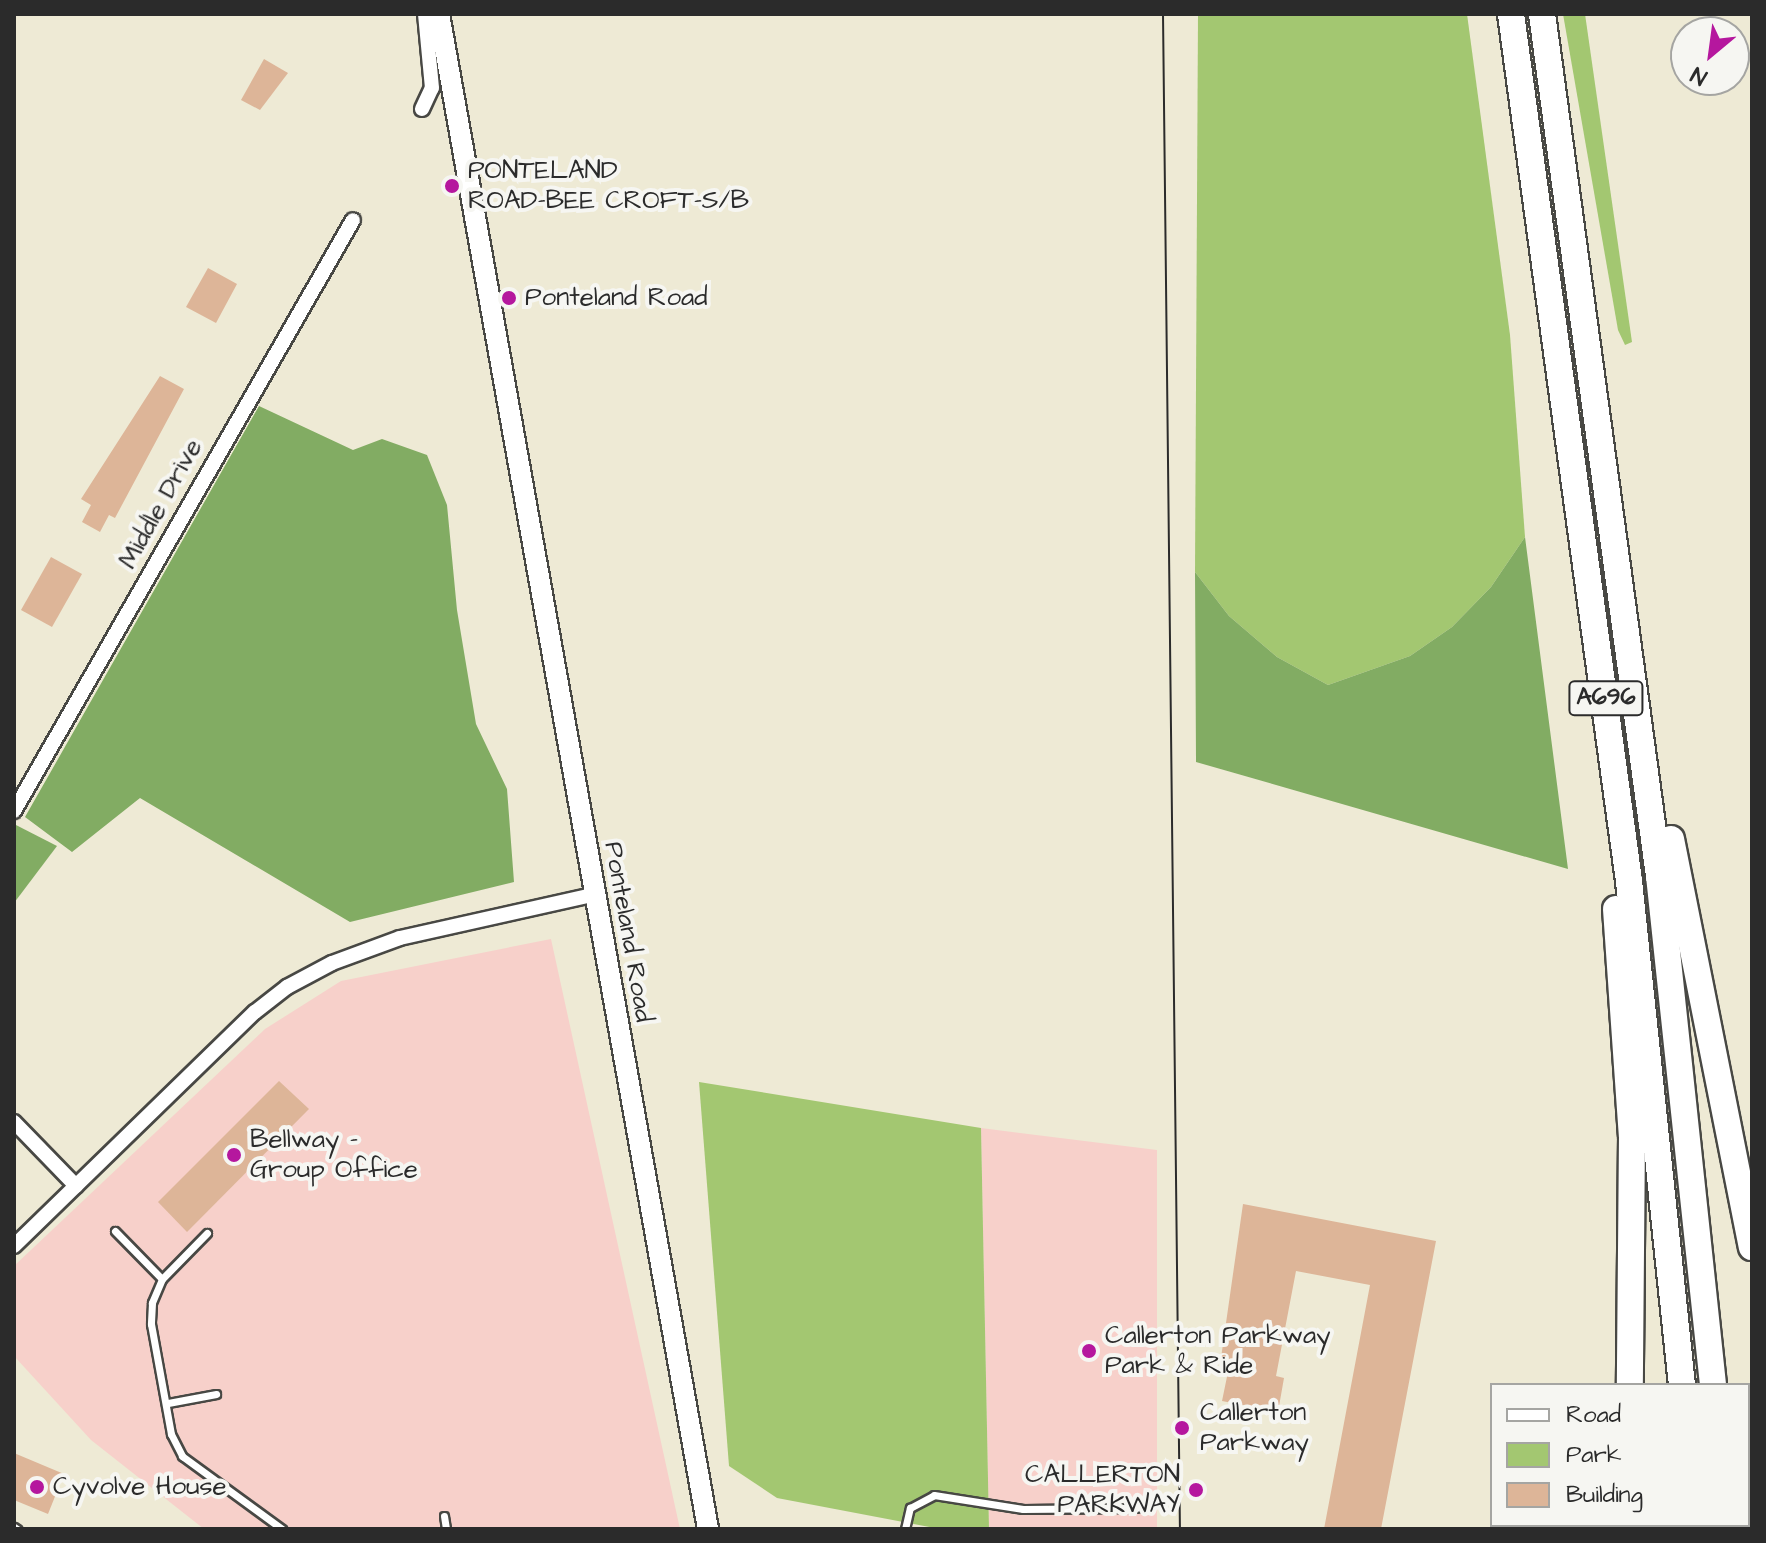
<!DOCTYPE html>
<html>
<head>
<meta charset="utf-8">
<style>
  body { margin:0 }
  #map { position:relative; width:1766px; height:1543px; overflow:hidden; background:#eeead5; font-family:"Architects Daughter",sans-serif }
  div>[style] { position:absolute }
  .built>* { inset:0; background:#f7d0ca }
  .green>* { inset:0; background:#a3c771 }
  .forest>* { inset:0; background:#82ac63 }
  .building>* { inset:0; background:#ddb598 }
  .roads { filter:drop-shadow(2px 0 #484844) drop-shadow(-2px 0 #484844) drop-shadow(0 2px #484844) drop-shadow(0 -2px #484844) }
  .lane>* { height:7px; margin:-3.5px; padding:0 3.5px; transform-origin:3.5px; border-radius:3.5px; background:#fff }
  .street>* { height:14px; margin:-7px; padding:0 7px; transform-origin:7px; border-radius:7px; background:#fff }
  .secondary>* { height:20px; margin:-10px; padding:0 10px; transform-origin:10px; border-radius:10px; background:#fff }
  .highway>* { height:26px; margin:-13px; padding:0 13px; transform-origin:13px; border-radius:13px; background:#fff }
  .tram>* { height:2px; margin:-1px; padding:0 1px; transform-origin:1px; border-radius:1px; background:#2b2b2b }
  .dots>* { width:22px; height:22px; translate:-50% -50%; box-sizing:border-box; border:4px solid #f6f6f2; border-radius:50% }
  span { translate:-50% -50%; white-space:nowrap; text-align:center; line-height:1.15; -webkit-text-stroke:8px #f6f6f2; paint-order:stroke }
  .shield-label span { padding:2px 6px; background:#f6f6f2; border:2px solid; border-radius:6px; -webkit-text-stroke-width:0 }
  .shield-label { font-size:24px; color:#2b2b2b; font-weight:700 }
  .poi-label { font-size:26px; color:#2b2b2b }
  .left { translate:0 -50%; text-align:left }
  .right { translate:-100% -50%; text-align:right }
  .street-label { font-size:26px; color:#2b2b2b }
  .frame { position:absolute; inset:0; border:16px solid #2b2b2b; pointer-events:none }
  .legend { position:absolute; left:1490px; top:1383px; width:260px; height:144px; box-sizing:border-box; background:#f6f6f2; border:2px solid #a5a5a2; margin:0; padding:10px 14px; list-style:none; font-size:24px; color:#2b2b2b }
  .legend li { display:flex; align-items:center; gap:16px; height:40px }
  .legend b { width:40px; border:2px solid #a5a5a2 }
  .north { position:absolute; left:1670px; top:16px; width:80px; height:80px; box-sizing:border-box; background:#f6f6f2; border:2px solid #a5a5a2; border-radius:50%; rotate:209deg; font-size:22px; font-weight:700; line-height:32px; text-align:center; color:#2b2b2b }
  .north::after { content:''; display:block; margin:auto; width:28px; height:36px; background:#b5179e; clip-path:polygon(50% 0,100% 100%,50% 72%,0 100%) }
</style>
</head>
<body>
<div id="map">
  <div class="built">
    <i style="clip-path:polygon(551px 939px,680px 1529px,204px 1529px,91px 1440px,14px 1356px,14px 1266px,265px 1029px,341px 981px)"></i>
    <i style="clip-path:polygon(981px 1128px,1157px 1150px,1157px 1529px,989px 1529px)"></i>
  </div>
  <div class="green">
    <i style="clip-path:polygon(1198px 14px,1467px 14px,1510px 335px,1525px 537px,1491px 587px,1452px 627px,1410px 656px,1328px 685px,1277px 657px,1229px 616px,1195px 572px)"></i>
    <i style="clip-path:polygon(1563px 14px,1585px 14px,1632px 342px,1625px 345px,1618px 330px)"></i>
    <i style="clip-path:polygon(699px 1082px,981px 1128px,989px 1529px,940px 1529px,777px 1498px,729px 1466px)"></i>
  </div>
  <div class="forest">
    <i style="clip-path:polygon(259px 406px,353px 450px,382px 439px,427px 455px,447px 505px,457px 610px,476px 724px,507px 789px,514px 882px,350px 922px,140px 798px,72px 852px,25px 817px)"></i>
    <i style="clip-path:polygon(1525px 537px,1568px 869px,1196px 762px,1195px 572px,1229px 616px,1277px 657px,1328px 685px,1410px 656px,1452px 627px,1491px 587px)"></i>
    <i style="clip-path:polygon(14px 824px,57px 846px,14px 903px)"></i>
  </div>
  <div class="building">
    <i style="clip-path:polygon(264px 59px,288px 73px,260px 110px,241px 100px)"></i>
    <i style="clip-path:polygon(208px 268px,237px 284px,216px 323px,186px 307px)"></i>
    <i style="clip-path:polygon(160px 376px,184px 389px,115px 518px,109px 515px,100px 532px,82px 522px,91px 505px,81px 499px)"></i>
    <i style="clip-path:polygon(51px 557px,82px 574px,52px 627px,21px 610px)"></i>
    <i style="clip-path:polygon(279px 1081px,309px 1109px,187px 1232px,158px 1202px)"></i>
    <i style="clip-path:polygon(1243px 1204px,1436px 1241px,1381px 1529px,1324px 1529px,1370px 1285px,1296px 1271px,1276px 1376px,1284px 1378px,1278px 1412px,1222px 1401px,1229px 1367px,1220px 1365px)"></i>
    <i style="clip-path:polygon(14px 1453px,64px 1474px,48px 1514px,14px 1500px)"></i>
  </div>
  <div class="roads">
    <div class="lane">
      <i style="left:115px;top:1231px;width:67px;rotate:45.6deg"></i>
      <i style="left:207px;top:1233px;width:64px;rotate:134.4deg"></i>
      <i style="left:162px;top:1279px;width:26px;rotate:113deg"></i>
      <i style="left:152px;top:1303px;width:21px;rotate:93deg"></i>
      <i style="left:151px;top:1324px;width:112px;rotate:79.7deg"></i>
      <i style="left:171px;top:1434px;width:25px;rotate:63deg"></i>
      <i style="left:182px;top:1456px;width:124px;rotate:36.1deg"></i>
      <i style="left:168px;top:1403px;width:49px;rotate:-10.6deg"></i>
      <i style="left:444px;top:1516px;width:13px;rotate:81deg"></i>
      <i style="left:14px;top:1527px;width:4px;rotate:34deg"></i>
      <i style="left:905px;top:1529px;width:22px;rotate:-77deg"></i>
      <i style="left:910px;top:1508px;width:27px;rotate:-28deg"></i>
      <i style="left:934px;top:1495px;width:90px;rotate:8.9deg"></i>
      <i style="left:1023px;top:1509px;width:113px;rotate:-0.5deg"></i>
    </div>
    <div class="street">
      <i style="left:422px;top:109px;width:23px;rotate:-65deg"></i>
      <i style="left:432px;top:88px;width:74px;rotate:-95.4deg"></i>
      <i style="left:14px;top:811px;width:681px;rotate:-60.16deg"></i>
      <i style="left:14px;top:1122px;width:89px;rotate:45.9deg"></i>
      <i style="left:14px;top:1246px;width:336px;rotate:-44.2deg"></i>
      <i style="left:255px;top:1012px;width:41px;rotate:-38deg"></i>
      <i style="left:287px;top:987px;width:51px;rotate:-28.1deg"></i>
      <i style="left:332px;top:963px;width:72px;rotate:-20.2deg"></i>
      <i style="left:400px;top:938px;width:198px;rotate:-12.6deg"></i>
    </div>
    <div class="secondary">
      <i style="left:439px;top:14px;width:1539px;rotate:79.93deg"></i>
    </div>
    <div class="highway">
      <i style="left:1511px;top:14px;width:875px;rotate:82.25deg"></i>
      <i style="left:1629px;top:881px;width:507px;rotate:84deg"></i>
      <i style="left:1542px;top:14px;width:870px;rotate:82.27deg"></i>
      <i style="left:1659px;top:876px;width:512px;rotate:83.94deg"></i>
      <i style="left:1671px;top:839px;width:416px;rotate:78.8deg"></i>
      <i style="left:1616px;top:909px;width:228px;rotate:86deg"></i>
      <i style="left:1632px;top:1136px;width:249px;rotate:90.5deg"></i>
      <i style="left:1696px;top:1525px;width:4px;rotate:76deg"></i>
      <i style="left:1727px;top:1525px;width:4px;rotate:90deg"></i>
      <i style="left:1614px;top:1529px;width:4px;rotate:-76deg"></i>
    </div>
  </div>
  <div class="tram">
    <i style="left:1163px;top:14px;width:1515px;rotate:89.36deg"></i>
  </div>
  <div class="dots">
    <i style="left:452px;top:186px;background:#b5179e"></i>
    <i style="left:509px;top:298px;background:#b5179e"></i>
    <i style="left:234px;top:1155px;background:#b5179e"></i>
    <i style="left:1089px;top:1351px;background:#b5179e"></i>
    <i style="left:1182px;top:1428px;background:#b5179e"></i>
    <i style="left:37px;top:1487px;background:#b5179e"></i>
    <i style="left:1196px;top:1490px;background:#b5179e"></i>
  </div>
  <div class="shield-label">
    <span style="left:1606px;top:698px">A696</span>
  </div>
  <div class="poi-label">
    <span class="left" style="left:468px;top:186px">PONTELAND<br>ROAD-BEE CROFT-S/B</span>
    <span class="left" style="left:525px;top:298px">Ponteland Road</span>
    <span class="left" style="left:250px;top:1155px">Bellway -<br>Group Office</span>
    <span class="left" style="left:1105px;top:1351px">Callerton Parkway<br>Park &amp; Ride</span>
    <span class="left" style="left:1200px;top:1428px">Callerton<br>Parkway</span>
    <span class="right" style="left:1180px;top:1490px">CALLERTON<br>PARKWAY</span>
    <span class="left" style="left:53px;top:1487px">Cyvolve House</span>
  </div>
  <div class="street-label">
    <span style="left:161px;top:504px;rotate:-61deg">Middle Drive</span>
    <span style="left:628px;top:932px;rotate:80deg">Ponteland Road</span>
  </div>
  <div class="frame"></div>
  <ul class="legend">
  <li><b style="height:10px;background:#fff"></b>Road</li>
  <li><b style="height:22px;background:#a3c771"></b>Park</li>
  <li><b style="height:22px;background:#ddb598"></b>Building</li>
  </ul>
  <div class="north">N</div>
</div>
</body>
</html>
